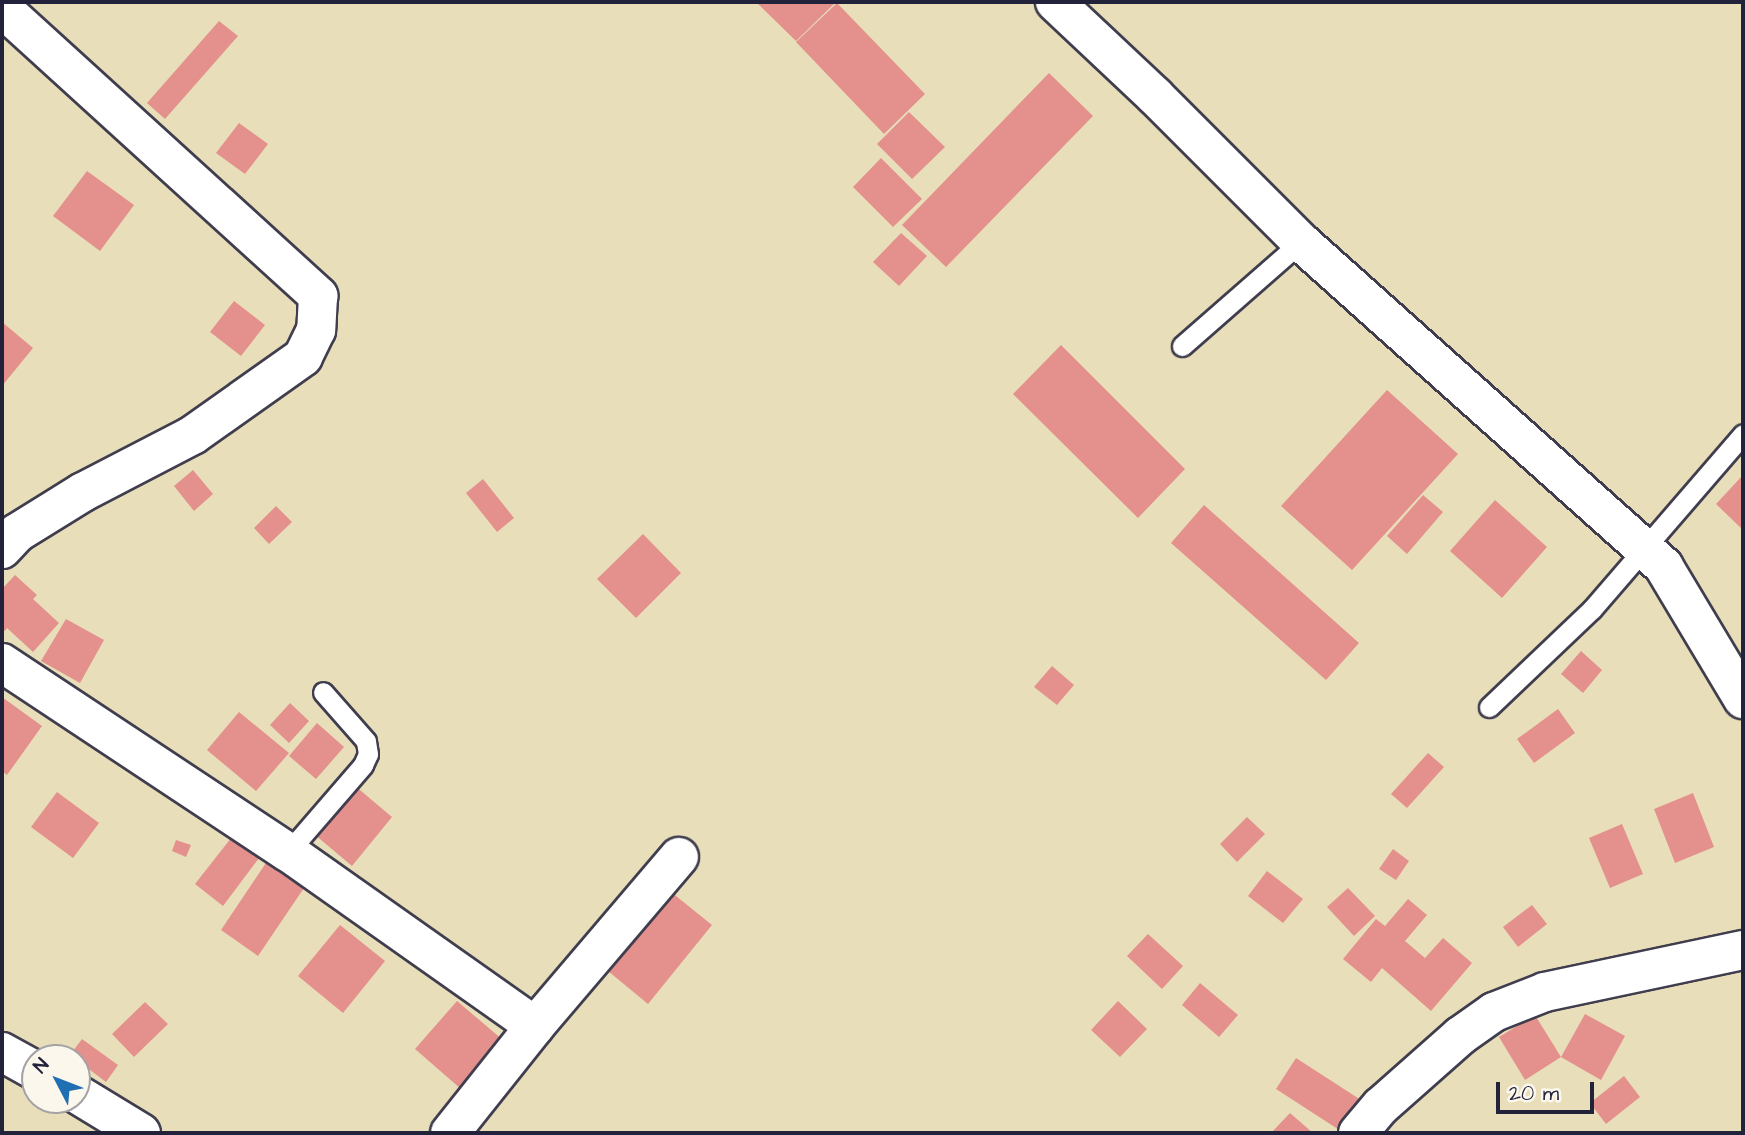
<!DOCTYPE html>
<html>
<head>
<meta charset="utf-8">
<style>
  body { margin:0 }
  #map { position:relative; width:1745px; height:1135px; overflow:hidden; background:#e8dfba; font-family:"Architects Daughter",sans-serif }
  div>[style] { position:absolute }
  .building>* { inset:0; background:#e4908d }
  .roads { filter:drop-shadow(2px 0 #403e4e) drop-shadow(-2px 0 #403e4e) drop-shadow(0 2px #403e4e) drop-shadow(0 -2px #403e4e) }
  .service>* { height:19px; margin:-9.5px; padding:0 9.5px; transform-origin:9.5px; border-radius:9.5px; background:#fff }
  .minor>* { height:38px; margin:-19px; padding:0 19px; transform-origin:19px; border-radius:19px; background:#fff }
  span { translate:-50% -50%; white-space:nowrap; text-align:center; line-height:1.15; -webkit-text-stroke:7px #fbf7ec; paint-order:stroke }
  .frame { position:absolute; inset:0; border:4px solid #22223b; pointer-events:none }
  .north { position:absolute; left:21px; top:1044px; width:70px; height:70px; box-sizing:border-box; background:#fbf7ec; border:2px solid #a4a2a5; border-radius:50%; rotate:312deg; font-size:19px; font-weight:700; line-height:28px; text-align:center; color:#22223b }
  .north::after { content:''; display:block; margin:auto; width:24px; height:32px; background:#1f6fb2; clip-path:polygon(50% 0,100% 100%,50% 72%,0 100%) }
  .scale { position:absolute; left:1496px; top:1082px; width:98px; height:32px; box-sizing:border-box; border:4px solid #22223b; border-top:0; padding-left:9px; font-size:21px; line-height:24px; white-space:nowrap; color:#22223b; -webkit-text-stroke:5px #fbf7ec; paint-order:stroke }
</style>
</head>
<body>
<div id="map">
  <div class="building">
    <i style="clip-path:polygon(756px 2px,836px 2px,796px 41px)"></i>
    <i style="clip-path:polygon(837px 3px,925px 94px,884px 134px,796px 42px)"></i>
    <i style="clip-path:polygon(219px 21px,238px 36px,165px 119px,147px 103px)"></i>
    <i style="clip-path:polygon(1049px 73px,1093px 116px,946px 267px,902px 225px)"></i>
    <i style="clip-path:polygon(909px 112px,945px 147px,912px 179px,877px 144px)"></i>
    <i style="clip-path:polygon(239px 123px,268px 144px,245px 174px,216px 153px)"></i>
    <i style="clip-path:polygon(881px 158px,922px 199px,893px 227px,853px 187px)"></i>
    <i style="clip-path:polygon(87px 171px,134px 205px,100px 251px,53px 216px)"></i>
    <i style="clip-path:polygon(901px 233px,927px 256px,899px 286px,873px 262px)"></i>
    <i style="clip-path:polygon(234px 301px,265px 325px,241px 356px,210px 332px)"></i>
    <i style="clip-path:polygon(2px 322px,33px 348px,2px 386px)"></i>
    <i style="clip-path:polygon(1061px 345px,1185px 469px,1138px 518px,1013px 394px)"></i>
    <i style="clip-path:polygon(1387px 390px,1458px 454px,1352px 570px,1281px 506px)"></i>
    <i style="clip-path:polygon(193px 470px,213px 494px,194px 511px,174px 486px)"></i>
    <i style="clip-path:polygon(1743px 475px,1743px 530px,1716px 504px)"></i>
    <i style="clip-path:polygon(483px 479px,514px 518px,497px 532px,466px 493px)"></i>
    <i style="clip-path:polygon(1423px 495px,1443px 512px,1407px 554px,1387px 536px)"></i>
    <i style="clip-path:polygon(1495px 500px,1547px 547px,1502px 598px,1450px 551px)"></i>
    <i style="clip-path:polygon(1204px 505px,1359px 643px,1326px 680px,1171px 543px)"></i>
    <i style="clip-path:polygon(276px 506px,292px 522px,269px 544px,254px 528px)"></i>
    <i style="clip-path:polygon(643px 534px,681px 573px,636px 618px,597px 579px)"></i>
    <i style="clip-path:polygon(15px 575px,37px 595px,33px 599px,59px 623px,33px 652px,7px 628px,5px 631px,2px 628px,2px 589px)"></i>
    <i style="clip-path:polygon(66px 619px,104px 640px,80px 683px,41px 661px)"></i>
    <i style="clip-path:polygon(1581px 651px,1602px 670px,1583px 693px,1561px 674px)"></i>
    <i style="clip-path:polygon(1052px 666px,1074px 685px,1057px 705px,1034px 687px)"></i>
    <i style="clip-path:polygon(2px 697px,42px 726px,7px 775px,2px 771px)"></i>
    <i style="clip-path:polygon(290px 703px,309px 721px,289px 743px,270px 725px)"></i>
    <i style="clip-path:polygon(1558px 709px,1575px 733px,1534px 763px,1517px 739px)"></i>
    <i style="clip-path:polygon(239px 712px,289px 753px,256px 791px,207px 750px)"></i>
    <i style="clip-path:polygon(317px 723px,344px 747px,316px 779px,289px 756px)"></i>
    <i style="clip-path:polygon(1428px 753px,1444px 767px,1407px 808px,1391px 794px)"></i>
    <i style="clip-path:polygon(354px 785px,392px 817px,352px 866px,314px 834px)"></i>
    <i style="clip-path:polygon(57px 792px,99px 823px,73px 858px,31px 827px)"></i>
    <i style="clip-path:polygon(1693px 793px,1714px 847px,1675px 863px,1654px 809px)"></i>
    <i style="clip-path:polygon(1247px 817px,1265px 834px,1237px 862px,1220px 844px)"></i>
    <i style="clip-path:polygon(1622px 824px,1643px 874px,1610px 888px,1589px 838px)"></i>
    <i style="clip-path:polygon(235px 833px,262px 854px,223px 906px,195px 884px)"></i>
    <i style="clip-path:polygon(176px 840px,191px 845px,186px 857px,172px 851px)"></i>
    <i style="clip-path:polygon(1393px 849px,1409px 861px,1396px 880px,1379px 869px)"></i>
    <i style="clip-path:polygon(268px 860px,306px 885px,258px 956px,221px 930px)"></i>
    <i style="clip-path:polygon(1267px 871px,1303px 899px,1283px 923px,1248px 896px)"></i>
    <i style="clip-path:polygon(1348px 888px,1375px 916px,1354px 936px,1327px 907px)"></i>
    <i style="clip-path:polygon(671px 892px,712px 925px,648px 1004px,608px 971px)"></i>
    <i style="clip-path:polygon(1408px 899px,1427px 915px,1405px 941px,1425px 958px,1443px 938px,1472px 963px,1431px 1011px,1382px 968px,1371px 982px,1343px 959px,1376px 919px,1385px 926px)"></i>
    <i style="clip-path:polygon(1532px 905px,1547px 924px,1518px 947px,1503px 927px)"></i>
    <i style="clip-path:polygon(340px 925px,385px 961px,343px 1013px,298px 976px)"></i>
    <i style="clip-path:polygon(1148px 934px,1183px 966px,1162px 989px,1127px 956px)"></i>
    <i style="clip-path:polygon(1200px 983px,1238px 1015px,1219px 1037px,1182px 1005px)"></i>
    <i style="clip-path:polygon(457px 1001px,503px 1040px,461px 1089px,415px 1049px)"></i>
    <i style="clip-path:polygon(1118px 1001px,1147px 1029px,1120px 1057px,1091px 1030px)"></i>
    <i style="clip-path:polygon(145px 1002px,168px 1024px,134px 1057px,112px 1034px)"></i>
    <i style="clip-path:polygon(1585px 1014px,1625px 1036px,1601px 1080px,1561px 1057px)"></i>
    <i style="clip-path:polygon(1535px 1015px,1561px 1057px,1525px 1080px,1499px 1037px)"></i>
    <i style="clip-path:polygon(82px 1039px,118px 1065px,106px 1082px,70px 1055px)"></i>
    <i style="clip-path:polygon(1296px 1058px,1364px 1102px,1344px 1133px,1276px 1089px)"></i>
    <i style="clip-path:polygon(1624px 1076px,1640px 1097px,1606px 1124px,1590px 1103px)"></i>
    <i style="clip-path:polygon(1290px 1113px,1313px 1133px,1271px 1133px)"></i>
  </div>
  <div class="roads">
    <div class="service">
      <i style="left:1182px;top:346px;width:158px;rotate:-41.2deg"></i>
      <i style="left:1489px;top:707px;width:142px;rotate:-43.6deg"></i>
      <i style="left:1592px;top:609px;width:231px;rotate:-49.2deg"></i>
      <i style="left:288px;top:852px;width:115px;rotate:-49.2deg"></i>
      <i style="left:363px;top:765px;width:12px;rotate:-66deg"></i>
      <i style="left:368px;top:754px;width:13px;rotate:-99deg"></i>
      <i style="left:366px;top:741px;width:65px;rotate:-131.3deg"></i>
    </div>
    <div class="minor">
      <i style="left:1055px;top:2px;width:137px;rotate:43.2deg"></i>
      <i style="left:1155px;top:96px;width:206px;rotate:45deg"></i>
      <i style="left:1301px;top:242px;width:487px;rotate:41.8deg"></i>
      <i style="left:1664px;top:567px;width:154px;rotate:59.1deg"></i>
      <i style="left:2px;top:8px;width:428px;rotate:42.3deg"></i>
      <i style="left:318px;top:296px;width:34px;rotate:93deg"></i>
      <i style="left:316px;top:330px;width:30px;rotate:116deg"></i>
      <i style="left:303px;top:357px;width:135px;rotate:144.7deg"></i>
      <i style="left:193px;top:435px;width:124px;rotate:152.6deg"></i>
      <i style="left:83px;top:492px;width:78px;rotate:148.2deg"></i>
      <i style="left:17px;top:533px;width:22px;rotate:133deg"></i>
      <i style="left:2px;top:663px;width:343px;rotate:33.5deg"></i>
      <i style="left:288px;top:852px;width:302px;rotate:35.2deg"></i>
      <i style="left:2px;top:1052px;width:38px;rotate:29deg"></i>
      <i style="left:77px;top:1094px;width:75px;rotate:31.4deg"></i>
      <i style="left:450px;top:1133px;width:137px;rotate:-51.5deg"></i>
      <i style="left:535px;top:1026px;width:222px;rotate:-49.6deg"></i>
      <i style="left:1358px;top:1133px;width:35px;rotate:-50deg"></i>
      <i style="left:1381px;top:1106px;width:106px;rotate:-41.5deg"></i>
      <i style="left:1460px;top:1036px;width:42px;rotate:-35.2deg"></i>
      <i style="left:1494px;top:1012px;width:55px;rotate:-21.4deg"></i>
      <i style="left:1545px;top:992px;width:202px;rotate:-12deg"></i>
    </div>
  </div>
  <div class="frame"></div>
  <div class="north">N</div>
  <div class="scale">20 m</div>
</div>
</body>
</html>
